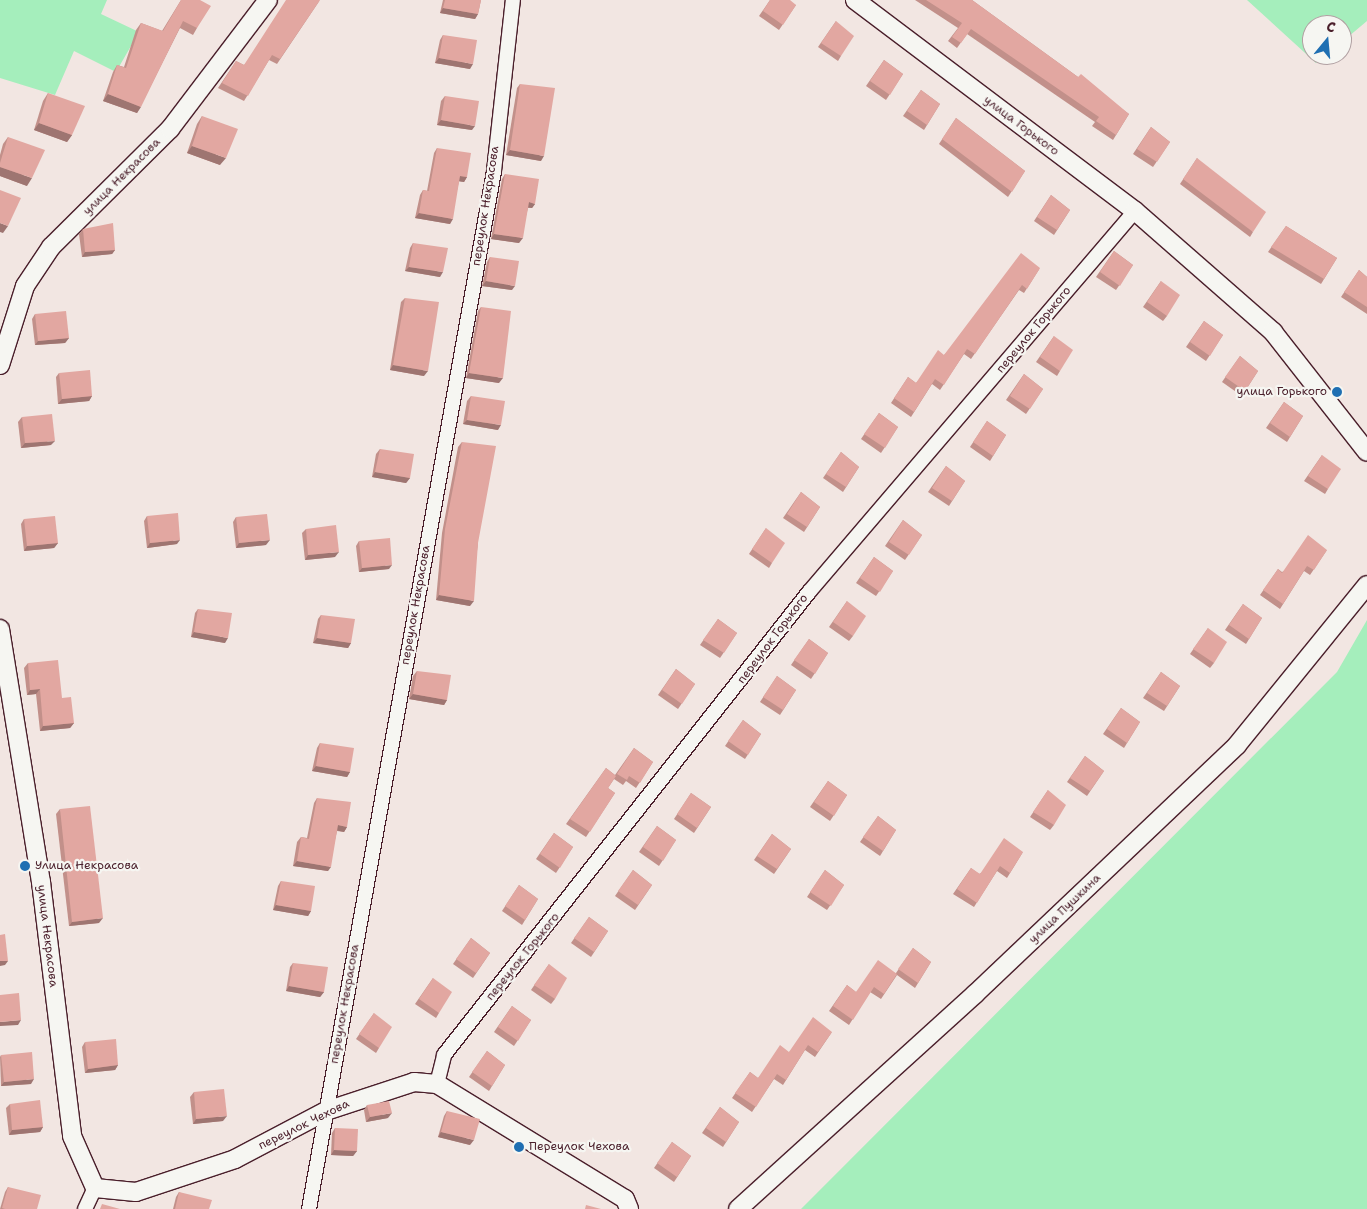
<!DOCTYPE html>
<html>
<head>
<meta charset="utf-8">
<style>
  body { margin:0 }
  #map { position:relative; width:1367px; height:1209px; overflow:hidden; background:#f2e6e2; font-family:"Shantell Sans",sans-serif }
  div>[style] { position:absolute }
  .green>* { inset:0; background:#a5eebc }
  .roads { filter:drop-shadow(1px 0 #4a1f2b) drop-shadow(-1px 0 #4a1f2b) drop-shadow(0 1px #4a1f2b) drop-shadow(0 -1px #4a1f2b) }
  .minor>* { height:14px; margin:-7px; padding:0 7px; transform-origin:7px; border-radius:7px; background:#f6f6f2 }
  .tertiary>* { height:18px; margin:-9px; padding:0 9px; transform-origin:9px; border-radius:9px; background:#f6f6f2 }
  .wall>* { inset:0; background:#c2908a }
  .shaded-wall>* { inset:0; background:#9e7571 }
  .building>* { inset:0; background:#e2a7a1 }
  .dots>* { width:14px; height:14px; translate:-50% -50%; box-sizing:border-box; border:2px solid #f6f6f2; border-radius:50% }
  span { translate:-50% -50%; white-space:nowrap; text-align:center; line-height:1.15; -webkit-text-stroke:4.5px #f6f6f2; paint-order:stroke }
  .street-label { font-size:12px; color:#4a1f2b }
  .poi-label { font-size:12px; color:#4a1f2b }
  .right { translate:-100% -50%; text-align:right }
  .left { translate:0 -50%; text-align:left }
  .north { position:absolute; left:1302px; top:15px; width:50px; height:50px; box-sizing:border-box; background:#f6f6f2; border:1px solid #b1a0a2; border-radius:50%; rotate:17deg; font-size:14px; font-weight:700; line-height:20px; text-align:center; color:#4a1f2b }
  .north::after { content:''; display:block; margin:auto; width:18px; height:22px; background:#1f6fb2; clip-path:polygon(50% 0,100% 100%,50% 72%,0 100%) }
</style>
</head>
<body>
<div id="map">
  <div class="green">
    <i style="clip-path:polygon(0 0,107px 0,101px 14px,139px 32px,116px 72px,74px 51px,55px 95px,0 78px)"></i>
    <i style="clip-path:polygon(1247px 0,1367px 0,1367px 21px,1342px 42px,1342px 25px,1312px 25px,1312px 55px,1326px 55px,1316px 63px)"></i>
    <i style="clip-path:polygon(1367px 620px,1367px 1209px,801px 1209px,1337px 672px)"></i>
  </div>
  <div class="roads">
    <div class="minor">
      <i style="left:437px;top:1084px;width:30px;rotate:-76deg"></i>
      <i style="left:444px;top:1055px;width:590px;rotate:-51.75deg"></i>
      <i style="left:809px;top:592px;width:501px;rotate:-49.45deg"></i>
      <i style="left:85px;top:1209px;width:23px;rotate:-65deg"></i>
      <i style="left:309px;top:1209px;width:1054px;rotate:-79.89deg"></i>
      <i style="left:494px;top:171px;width:172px;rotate:-83.7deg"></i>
    </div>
    <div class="tertiary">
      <i style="left:855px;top:0;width:351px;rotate:37deg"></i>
      <i style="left:1135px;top:211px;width:184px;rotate:41.2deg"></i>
      <i style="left:1273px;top:332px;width:152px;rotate:51.9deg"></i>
      <i style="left:0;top:365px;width:83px;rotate:-72.4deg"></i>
      <i style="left:25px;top:286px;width:47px;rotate:-56.3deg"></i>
      <i style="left:51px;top:247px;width:168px;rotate:-44.8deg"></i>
      <i style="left:170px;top:129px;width:162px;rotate:-52.8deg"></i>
      <i style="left:0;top:629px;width:256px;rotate:80.8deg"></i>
      <i style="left:41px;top:882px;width:256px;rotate:83deg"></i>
      <i style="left:72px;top:1136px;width:57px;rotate:66.1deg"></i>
      <i style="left:95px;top:1188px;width:41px;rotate:5.6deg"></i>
      <i style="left:136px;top:1192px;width:104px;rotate:-18.4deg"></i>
      <i style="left:235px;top:1159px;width:103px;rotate:-27.8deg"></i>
      <i style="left:326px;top:1111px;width:93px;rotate:-18.2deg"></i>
      <i style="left:414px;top:1082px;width:23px;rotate:5deg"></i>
      <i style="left:437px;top:1084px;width:220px;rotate:31.5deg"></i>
      <i style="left:625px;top:1199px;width:11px;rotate:68deg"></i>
      <i style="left:738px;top:1209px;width:320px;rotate:-42.2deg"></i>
      <i style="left:975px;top:994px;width:361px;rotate:-43.5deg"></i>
      <i style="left:1237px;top:745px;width:206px;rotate:-50.9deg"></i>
    </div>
  </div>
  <div class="wall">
    <i style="clip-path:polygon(181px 0,200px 0,197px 28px,193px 35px,180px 28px,137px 113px,103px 101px,113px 72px,117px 65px,124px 67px,136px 30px,141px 23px,162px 31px)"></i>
    <i style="clip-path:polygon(320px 0,277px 64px,269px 60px,244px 101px,218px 88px,236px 61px,244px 65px)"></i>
    <i style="clip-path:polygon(443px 0,481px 0,478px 14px,475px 19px,440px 13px)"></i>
    <i style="clip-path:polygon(770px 0,796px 5px,779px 30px,759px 16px)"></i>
    <i style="clip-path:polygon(915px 0,972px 0,1129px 114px,1113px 140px,1092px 126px,1095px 122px,967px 34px,957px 48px,948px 41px,958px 28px)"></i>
    <i style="clip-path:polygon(836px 21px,841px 56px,838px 61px,818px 47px)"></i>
    <i style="clip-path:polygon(443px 35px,470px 69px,435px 63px,440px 40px)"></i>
    <i style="clip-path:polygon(884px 60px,903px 74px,886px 100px,866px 86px)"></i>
    <i style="clip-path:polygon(520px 84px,541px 161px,506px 155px,517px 88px)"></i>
    <i style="clip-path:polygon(921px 90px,940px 104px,924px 130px,903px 116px)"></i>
    <i style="clip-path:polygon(48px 93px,72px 135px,67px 142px,34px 130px,43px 101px)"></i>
    <i style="clip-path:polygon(445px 96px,472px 130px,437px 125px,441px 101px)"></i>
    <i style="clip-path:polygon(202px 116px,220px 165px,187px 153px,197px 124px)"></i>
    <i style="clip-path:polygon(956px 118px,1025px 171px,1008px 197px,939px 144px)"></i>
    <i style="clip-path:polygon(1151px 127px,1170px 142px,1153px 167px,1133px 154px)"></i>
    <i style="clip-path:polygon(8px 137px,27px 186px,0 176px,0 155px,3px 144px)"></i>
    <i style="clip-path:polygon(437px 148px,467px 177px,464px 182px,459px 181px,450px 224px,415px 218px,420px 195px,423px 190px,427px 191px,434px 153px)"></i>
    <i style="clip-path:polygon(1197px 158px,1253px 232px,1250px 237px,1180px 184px)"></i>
    <i style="clip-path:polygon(505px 174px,535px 204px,532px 208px,528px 208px,519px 243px,491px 239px,502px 179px)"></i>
    <i style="clip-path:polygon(1051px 195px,1070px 210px,1054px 235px,1034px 221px)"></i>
    <i style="clip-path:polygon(1286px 226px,1337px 258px,1321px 284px,1268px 252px)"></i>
    <i style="clip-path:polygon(83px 229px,115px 250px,112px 254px,82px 257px,79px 234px)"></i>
    <i style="clip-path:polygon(413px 243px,440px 277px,405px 271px,410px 248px)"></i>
    <i style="clip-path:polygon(1114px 251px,1133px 265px,1116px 290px,1096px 277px)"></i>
    <i style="clip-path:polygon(490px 257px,512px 290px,482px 286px,487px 262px)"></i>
    <i style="clip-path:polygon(1040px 268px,1024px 293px,1019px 290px,971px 359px,964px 354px,940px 390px,932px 384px,911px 417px,891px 403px,908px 377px,916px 383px,944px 355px)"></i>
    <i style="clip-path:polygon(1359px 270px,1367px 277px,1367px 314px,1341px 297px)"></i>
    <i style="clip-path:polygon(1161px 281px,1167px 316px,1163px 321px,1143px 307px)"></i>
    <i style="clip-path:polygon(405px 298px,424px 376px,390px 370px,401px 302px)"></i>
    <i style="clip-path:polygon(481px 307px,499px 383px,466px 378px,478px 311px)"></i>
    <i style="clip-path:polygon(35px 314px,69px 338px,65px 343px,35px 345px,32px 319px)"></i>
    <i style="clip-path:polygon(1204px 321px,1223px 335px,1206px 361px,1186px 347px)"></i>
    <i style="clip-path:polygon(1054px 336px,1060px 371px,1057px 376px,1036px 362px)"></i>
    <i style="clip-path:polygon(1240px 356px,1258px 371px,1242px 396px,1222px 382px)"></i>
    <i style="clip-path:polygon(59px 373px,92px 396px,89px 401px,58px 404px,56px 377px)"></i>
    <i style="clip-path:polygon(1024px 374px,1043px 389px,1026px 414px,1006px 400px)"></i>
    <i style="clip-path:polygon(471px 396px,498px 430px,463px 424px,467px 401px)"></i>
    <i style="clip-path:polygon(1284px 402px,1303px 416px,1287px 442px,1266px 428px)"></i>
    <i style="clip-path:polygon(879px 413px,898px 427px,881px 453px,861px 439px)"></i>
    <i style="clip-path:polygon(22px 417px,51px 445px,21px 448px,18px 422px)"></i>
    <i style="clip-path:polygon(987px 421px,1006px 435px,990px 461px,970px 447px)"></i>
    <i style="clip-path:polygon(462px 442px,478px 543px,470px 606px,436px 600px,442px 533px,458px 447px)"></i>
    <i style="clip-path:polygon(380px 449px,410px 478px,406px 483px,372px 477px,376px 454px)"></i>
    <i style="clip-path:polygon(841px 452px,859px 467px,843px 492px,823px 478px)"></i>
    <i style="clip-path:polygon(1322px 455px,1328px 489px,1325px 494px,1304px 481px)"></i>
    <i style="clip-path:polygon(946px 466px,965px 481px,949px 506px,928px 492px)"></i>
    <i style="clip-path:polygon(801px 492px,820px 507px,804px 532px,783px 518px)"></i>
    <i style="clip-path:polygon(147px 516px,177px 544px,147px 548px,144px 521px)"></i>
    <i style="clip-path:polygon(236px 517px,266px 545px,236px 548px,233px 522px)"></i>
    <i style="clip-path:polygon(24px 519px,58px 543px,54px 548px,24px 551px,21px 524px)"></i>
    <i style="clip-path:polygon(903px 520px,922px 535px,905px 560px,885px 546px)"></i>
    <i style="clip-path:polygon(766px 528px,772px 563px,769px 568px,749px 554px)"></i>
    <i style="clip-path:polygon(306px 529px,335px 557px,305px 560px,302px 533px)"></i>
    <i style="clip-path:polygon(359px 541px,389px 569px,359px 572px,356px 546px)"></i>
    <i style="clip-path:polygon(1327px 550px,1310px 575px,1304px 571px,1280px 609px,1260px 595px,1278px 569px,1282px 572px)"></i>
    <i style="clip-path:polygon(874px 557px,893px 571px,876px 596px,856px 583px)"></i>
    <i style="clip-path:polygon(847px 601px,853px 636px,849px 641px,829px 627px)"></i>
    <i style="clip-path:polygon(1243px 604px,1262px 618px,1246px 644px,1225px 630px)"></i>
    <i style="clip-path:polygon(198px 609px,225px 643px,191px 637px,195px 613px)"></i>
    <i style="clip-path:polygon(321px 615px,351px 643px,348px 648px,313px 643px,318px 619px)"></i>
    <i style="clip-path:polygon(718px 619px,737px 633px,720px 658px,700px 645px)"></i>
    <i style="clip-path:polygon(1208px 628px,1214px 663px,1210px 668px,1190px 654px)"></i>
    <i style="clip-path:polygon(809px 639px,828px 653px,811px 679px,791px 665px)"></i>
    <i style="clip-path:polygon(28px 663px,74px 723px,70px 728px,40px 731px,36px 694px,27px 695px,24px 668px)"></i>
    <i style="clip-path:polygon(676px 669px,695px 684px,678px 709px,658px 695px)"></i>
    <i style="clip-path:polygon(417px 671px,447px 700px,444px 705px,409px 699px,413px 676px)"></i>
    <i style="clip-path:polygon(1161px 672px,1180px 686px,1164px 711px,1143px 698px)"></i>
    <i style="clip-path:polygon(777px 676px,796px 690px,780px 715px,760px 702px)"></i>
    <i style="clip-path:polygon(1121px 708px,1140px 722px,1124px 748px,1103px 734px)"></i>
    <i style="clip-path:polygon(743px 720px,761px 734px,745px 759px,725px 746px)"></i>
    <i style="clip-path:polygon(320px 743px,350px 772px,347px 777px,312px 771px,317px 748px)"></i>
    <i style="clip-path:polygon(634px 748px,653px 762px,636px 788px,626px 781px,623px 785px,614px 779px,608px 788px,615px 793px,586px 837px,566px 824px,606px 768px,615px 775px)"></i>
    <i style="clip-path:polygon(1085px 756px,1104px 771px,1087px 796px,1067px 782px)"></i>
    <i style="clip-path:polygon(828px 781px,847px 795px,830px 821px,810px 807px)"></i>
    <i style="clip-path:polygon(1048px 790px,1054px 825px,1050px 830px,1030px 817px)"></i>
    <i style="clip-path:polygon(691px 793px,711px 807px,694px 833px,674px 819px)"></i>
    <i style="clip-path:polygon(317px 798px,347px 827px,344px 832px,337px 831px,328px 871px,293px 866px,297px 842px,301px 837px,307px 838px,314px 803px)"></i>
    <i style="clip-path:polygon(60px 809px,99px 923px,69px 926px,56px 814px)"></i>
    <i style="clip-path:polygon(878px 816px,896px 830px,880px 856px,860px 842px)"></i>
    <i style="clip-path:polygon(657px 826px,676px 840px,659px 866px,639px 852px)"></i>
    <i style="clip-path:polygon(554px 833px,573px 847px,556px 873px,536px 859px)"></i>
    <i style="clip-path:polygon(772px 834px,791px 849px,774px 874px,754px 860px)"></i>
    <i style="clip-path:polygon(1023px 852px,1007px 878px,997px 871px,974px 907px,953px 894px,971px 868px,979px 874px)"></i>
    <i style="clip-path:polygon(633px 870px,652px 885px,635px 910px,615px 896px)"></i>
    <i style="clip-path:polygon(825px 870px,844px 885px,827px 910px,807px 897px)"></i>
    <i style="clip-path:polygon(281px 881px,311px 911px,308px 916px,273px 910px,278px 886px)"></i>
    <i style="clip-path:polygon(519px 885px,538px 899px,522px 925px,502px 911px)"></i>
    <i style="clip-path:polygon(589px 917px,608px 931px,591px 957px,571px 943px)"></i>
    <i style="clip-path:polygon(471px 938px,490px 953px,473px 978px,453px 964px)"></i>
    <i style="clip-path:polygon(913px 948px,931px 962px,915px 988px,897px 975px,881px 999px,870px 992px,849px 1025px,829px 1011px,847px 985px,856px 992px,896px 973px)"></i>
    <i style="clip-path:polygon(293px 963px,324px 992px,320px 997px,286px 991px,290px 967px)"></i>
    <i style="clip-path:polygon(549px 964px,555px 999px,551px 1004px,531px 990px)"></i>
    <i style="clip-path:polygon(433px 978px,439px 1013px,436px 1018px,415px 1004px)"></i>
    <i style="clip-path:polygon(512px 1006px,531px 1020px,514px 1046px,494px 1032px)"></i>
    <i style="clip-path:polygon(374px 1013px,379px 1048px,376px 1053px,356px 1039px)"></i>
    <i style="clip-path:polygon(832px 1032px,815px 1057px,805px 1050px,783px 1085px,774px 1079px,752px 1112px,732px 1098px,750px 1072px,758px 1078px,789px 1052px)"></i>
    <i style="clip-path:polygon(85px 1042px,118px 1065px,115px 1070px,85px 1073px,82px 1047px)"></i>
    <i style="clip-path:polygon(487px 1051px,505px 1065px,489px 1091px,469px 1077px)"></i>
    <i style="clip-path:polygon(1px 1055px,31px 1084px,1px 1086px,0 1057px)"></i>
    <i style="clip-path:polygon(194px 1092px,223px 1121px,193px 1124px,190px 1097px)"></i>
    <i style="clip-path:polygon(10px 1104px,43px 1127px,40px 1132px,9px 1135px,6px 1108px)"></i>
    <i style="clip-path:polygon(367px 1105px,388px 1118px,366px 1122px,364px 1110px)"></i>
    <i style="clip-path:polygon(720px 1107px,739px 1122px,723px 1147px,702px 1133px)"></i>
    <i style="clip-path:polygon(447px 1111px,470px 1145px,438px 1137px,444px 1116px)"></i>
    <i style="clip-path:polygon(335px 1128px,357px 1151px,353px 1156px,331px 1155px,332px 1133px)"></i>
    <i style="clip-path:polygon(672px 1142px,691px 1156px,674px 1182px,654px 1168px)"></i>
    <i style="clip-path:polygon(8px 1187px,37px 1209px,0 1209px,5px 1192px)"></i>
    <i style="clip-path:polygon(179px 1192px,209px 1209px,173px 1209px,176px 1197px)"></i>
  </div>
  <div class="shaded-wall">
    <i style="clip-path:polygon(443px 8px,478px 14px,475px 19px,440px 13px)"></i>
    <i style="clip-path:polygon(439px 58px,473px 64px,470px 69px,435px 63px)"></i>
    <i style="clip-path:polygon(108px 94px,141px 107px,137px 113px,103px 101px)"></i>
    <i style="clip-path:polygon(441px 120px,475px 126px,472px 130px,437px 125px)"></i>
    <i style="clip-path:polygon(39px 123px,72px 135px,67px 142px,34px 130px)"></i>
    <i style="clip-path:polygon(192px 146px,226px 158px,220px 165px,187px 153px)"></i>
    <i style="clip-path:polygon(510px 150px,544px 156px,541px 161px,506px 155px)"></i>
    <i style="clip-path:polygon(0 167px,32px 178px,27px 186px,0 176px)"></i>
    <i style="clip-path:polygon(460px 176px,467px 177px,464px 182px,457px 181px)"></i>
    <i style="clip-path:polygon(529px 202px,535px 204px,532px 208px,526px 207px)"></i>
    <i style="clip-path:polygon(419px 213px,453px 219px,450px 224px,415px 218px)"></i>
    <i style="clip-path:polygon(0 223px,8px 226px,3px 233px,0 232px)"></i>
    <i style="clip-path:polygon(494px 234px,523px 238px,519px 243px,491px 239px)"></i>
    <i style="clip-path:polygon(115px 250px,112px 254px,82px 257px,85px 252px)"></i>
    <i style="clip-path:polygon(409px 267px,443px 272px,440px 277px,405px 271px)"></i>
    <i style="clip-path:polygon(486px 281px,515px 286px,512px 290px,482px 286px)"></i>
    <i style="clip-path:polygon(69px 338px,65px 343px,35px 345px,38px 341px)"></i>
    <i style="clip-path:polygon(393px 365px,428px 371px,424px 376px,390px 370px)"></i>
    <i style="clip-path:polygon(469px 373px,503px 378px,499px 383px,466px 378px)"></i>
    <i style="clip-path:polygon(92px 396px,89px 401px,58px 404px,62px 399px)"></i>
    <i style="clip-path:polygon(467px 420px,501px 425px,498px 430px,463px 424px)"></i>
    <i style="clip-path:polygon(55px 441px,51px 445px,21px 448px,25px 443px)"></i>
    <i style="clip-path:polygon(375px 472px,410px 478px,406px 483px,372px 477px)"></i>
    <i style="clip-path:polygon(180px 540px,177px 544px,147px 548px,150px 543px)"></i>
    <i style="clip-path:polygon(270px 540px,266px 545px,236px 548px,239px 543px)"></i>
    <i style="clip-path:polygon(58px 543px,54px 548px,24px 551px,27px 546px)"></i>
    <i style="clip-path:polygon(339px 552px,335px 557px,305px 560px,308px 555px)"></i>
    <i style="clip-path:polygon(392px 565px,389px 569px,359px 572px,362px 568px)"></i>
    <i style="clip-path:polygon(439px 595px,474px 601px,470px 606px,436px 600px)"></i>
    <i style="clip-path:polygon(194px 632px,228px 638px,225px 643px,191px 637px)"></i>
    <i style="clip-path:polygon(317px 638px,351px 643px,348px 648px,313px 643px)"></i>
    <i style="clip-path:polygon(40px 689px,36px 694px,27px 695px,30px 690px)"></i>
    <i style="clip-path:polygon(413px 694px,447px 700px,444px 705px,409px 699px)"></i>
    <i style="clip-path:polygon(74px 723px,70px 728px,40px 731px,43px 726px)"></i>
    <i style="clip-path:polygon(316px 766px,350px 772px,347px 777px,312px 771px)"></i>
    <i style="clip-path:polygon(338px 825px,347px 827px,344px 832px,335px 830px)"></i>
    <i style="clip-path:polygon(297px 861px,331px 867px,328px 871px,293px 866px)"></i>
    <i style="clip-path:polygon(276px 905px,311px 911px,308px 916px,273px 910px)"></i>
    <i style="clip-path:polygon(103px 918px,99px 923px,69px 926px,72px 922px)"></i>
    <i style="clip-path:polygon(0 961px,8px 961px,5px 965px,0 966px)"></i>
    <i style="clip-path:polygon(289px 986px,324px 992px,320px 997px,286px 991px)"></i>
    <i style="clip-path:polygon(21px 1020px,18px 1025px,0 1026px,0 1022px)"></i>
    <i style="clip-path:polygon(118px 1065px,115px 1070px,85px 1073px,88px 1069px)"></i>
    <i style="clip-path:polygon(34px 1079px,31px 1084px,1px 1086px,4px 1082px)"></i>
    <i style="clip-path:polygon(392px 1113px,388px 1118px,366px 1122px,370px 1117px)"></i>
    <i style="clip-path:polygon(227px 1116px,223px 1121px,193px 1124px,196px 1119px)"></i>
    <i style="clip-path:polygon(43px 1127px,40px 1132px,9px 1135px,12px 1130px)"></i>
    <i style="clip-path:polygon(441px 1132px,474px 1140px,470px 1145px,438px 1137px)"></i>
    <i style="clip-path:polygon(334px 1150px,357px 1151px,353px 1156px,331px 1155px)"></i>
  </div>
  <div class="building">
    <i style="clip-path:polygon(181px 0,200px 0,211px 6px,197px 28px,183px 21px,141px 107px,108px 94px,117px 65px,126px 68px,141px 23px,163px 31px)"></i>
    <i style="clip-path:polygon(286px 0,320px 0,280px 59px,272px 55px,248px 96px,222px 83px,236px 61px,244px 65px)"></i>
    <i style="clip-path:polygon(445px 0,481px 0,478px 14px,443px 8px)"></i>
    <i style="clip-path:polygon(770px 0,790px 0,796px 5px,783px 25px,763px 11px)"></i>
    <i style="clip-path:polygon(926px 0,972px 0,1078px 77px,1081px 74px,1129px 114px,1116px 135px,1096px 121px,1099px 117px,971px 29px,961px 43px,952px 37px,962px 23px)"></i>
    <i style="clip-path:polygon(836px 21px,854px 36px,841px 56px,821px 43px)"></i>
    <i style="clip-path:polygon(443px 35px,477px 40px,473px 64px,439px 58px)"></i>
    <i style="clip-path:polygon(884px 60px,903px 74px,890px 95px,870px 81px)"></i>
    <i style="clip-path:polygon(520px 84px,555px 88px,544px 156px,510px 150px)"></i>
    <i style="clip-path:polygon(921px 90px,940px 104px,927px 125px,907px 111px)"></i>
    <i style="clip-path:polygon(48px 93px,85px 106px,72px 135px,39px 123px)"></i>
    <i style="clip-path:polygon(445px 96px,479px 101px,475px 126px,441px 120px)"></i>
    <i style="clip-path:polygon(202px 116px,238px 129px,226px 158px,192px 146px)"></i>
    <i style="clip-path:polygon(956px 118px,1025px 171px,1012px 192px,942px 139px)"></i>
    <i style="clip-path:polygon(1151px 127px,1170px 142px,1157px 162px,1137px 149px)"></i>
    <i style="clip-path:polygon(8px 137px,45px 150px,32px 178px,0 167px,0 163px)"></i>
    <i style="clip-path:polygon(437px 148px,471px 153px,467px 177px,460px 176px,453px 219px,419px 213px,423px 190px,429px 191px)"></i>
    <i style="clip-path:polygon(1197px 158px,1266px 212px,1253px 232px,1183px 179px)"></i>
    <i style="clip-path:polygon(505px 174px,539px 179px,535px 204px,529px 202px,523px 238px,494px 234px)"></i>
    <i style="clip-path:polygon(0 190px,21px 198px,8px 226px,0 223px)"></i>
    <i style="clip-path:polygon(1051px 195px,1070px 210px,1057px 230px,1037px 217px)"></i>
    <i style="clip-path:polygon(113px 223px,115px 250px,85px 252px,83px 229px)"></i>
    <i style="clip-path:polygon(1286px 226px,1337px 258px,1324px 279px,1271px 247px)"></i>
    <i style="clip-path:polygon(413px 243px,448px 248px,443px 272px,409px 267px)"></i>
    <i style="clip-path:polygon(1114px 251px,1133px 265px,1120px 286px,1100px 272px)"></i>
    <i style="clip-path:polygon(1021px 253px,1040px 268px,1027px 289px,1022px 285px,975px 354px,967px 349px,944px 385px,935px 379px,914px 412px,894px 398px,908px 377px,916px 383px,938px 350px,944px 355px)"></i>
    <i style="clip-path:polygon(490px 257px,519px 261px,515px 286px,486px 281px)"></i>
    <i style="clip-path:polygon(1359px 270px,1367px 277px,1367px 307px,1344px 292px)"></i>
    <i style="clip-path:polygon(1161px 281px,1180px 295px,1167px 316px,1147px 302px)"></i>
    <i style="clip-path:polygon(405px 298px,439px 302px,428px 371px,393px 365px)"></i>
    <i style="clip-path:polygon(481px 307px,511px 311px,503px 378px,469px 373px)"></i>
    <i style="clip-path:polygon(66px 311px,69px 338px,38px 341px,35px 314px)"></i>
    <i style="clip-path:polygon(1204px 321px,1223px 335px,1210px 356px,1190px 342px)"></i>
    <i style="clip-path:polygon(1054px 336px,1073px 350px,1060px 371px,1040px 357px)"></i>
    <i style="clip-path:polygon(1240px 356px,1258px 371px,1245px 391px,1225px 377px)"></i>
    <i style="clip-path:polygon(90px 370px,92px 396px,62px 399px,59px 373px)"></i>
    <i style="clip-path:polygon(1024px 374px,1043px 389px,1030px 409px,1010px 396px)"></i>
    <i style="clip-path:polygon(471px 396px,505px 401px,501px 425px,467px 420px)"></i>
    <i style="clip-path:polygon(1284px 402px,1303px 416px,1290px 437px,1270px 423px)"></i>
    <i style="clip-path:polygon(879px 413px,898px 427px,885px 448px,864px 434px)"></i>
    <i style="clip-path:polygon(52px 414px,55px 441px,25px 443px,22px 417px)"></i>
    <i style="clip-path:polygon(987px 421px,1006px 435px,993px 456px,973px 442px)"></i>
    <i style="clip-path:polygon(462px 442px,496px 446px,478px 543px,474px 601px,439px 595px,445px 529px)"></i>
    <i style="clip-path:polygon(380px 449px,414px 454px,410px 478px,375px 472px)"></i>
    <i style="clip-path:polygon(841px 452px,859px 467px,846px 487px,826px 474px)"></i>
    <i style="clip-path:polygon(1322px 455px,1341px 469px,1328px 489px,1308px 476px)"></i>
    <i style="clip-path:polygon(946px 466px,965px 481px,952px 501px,932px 488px)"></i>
    <i style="clip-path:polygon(801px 492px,820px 507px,807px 527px,787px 514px)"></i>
    <i style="clip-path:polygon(178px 513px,180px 540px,150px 543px,147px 516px)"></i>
    <i style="clip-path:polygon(267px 514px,270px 540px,239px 543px,236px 517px)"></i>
    <i style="clip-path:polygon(55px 516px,58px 543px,27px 546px,24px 519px)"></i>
    <i style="clip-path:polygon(903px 520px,922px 535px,909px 555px,889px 542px)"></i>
    <i style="clip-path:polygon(336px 525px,339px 552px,308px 555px,306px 529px)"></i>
    <i style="clip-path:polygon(766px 528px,785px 543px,772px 563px,752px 549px)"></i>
    <i style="clip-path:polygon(1308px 535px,1327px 550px,1314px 570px,1307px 566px,1283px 604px,1263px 590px,1278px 569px,1282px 573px)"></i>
    <i style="clip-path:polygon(390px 538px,392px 565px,362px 568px,359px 541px)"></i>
    <i style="clip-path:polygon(874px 557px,893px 571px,880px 592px,860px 578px)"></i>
    <i style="clip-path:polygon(847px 601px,866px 616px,853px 636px,833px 622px)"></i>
    <i style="clip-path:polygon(1243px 604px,1262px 618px,1249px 639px,1229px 625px)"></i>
    <i style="clip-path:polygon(198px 609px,232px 613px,228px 638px,194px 632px)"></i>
    <i style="clip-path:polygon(321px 615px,355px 619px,351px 643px,317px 638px)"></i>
    <i style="clip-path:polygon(718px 619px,737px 633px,724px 653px,703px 640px)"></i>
    <i style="clip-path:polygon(1208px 628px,1227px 642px,1214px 663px,1193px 649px)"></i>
    <i style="clip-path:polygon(809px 639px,828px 653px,815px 674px,794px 660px)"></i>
    <i style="clip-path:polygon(58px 660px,62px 698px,71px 697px,74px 723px,43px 726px,40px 689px,30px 690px,28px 663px)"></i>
    <i style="clip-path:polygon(676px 669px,695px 684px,682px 704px,662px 690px)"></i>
    <i style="clip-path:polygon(417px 671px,451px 675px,447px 700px,413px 694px)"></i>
    <i style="clip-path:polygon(1161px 672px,1180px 686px,1167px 706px,1147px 693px)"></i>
    <i style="clip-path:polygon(777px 676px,796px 690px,783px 710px,763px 697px)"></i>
    <i style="clip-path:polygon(1121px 708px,1140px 722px,1127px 743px,1107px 729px)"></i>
    <i style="clip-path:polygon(743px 720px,761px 734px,748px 755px,728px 741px)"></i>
    <i style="clip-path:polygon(320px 743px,354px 748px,350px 772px,316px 766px)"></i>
    <i style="clip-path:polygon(634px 748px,653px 762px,640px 783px,629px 776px,627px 780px,617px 774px)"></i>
    <i style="clip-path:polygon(1085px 756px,1104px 771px,1090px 791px,1070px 778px)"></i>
    <i style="clip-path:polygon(606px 768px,616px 776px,608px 788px,615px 793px,590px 832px,570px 819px)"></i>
    <i style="clip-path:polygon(828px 781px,847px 795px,834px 816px,814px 802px)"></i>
    <i style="clip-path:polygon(1048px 790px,1066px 805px,1054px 825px,1033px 812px)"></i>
    <i style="clip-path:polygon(691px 793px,711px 807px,697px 828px,677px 814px)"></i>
    <i style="clip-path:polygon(317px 798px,351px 802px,347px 827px,338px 825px,331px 867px,297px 861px,301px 837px,309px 839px)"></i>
    <i style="clip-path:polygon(90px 806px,103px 918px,72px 922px,60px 809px)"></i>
    <i style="clip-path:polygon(878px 816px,896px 830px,883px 851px,863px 837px)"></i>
    <i style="clip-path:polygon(657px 826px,676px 840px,663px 861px,643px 847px)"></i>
    <i style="clip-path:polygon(554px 833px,573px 847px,560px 868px,540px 854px)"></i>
    <i style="clip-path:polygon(772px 834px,791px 849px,777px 869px,757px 856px)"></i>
    <i style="clip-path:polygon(1004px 838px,1023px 852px,1010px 873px,1000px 866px,977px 903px,957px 889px,971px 868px,980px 874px)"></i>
    <i style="clip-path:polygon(633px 870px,652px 885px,638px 905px,618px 891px)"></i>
    <i style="clip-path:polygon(825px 870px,844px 885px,831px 906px,810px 892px)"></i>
    <i style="clip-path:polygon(281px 881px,315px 886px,311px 911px,276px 905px)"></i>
    <i style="clip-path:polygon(519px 885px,538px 899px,525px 920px,505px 906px)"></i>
    <i style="clip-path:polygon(589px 917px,608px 931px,594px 952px,574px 938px)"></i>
    <i style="clip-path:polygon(5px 934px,8px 961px,0 961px,0 935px)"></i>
    <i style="clip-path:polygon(471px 938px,490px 953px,476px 973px,456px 959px)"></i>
    <i style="clip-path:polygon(913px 948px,931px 962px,918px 983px,898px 969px)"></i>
    <i style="clip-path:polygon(878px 960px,897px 974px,884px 994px,874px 987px,853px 1020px,833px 1006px,847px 985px,856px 992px)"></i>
    <i style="clip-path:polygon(293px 963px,328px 967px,324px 992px,289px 986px)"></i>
    <i style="clip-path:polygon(549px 964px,567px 978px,555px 999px,534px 985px)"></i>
    <i style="clip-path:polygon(433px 978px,452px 992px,439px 1013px,419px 999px)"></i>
    <i style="clip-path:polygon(19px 993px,21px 1020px,0 1022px,0 995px)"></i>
    <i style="clip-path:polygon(512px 1006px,531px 1020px,518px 1041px,498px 1027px)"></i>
    <i style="clip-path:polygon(374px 1013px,392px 1027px,379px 1048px,359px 1034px)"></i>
    <i style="clip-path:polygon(813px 1017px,832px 1032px,818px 1052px,808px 1045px,786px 1080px,777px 1074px,756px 1107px,735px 1093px,750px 1072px,758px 1078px,780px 1045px,789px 1052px)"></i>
    <i style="clip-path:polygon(116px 1039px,118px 1065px,88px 1069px,85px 1042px)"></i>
    <i style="clip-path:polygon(487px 1051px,505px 1065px,492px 1086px,472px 1072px)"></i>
    <i style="clip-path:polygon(32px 1052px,34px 1079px,4px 1082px,1px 1055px)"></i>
    <i style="clip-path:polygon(224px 1089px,227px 1116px,196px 1119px,194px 1092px)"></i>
    <i style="clip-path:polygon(40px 1100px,43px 1127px,12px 1130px,10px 1104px)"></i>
    <i style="clip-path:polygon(389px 1101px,392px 1113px,370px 1117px,367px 1105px)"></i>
    <i style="clip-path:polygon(720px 1107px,739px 1122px,726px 1142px,706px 1128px)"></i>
    <i style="clip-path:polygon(447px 1111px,480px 1119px,474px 1140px,441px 1132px)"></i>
    <i style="clip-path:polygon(335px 1128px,358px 1129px,357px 1151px,334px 1150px)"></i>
    <i style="clip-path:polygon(672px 1142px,691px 1156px,677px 1177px,657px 1163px)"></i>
    <i style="clip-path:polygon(8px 1187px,41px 1195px,37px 1209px,5px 1209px,2px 1208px)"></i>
    <i style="clip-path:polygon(179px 1192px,212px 1200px,209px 1209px,175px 1209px)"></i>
    <i style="clip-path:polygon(102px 1204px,120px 1209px,100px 1209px)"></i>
    <i style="clip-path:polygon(586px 1205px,601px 1209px,585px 1209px)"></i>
  </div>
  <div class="dots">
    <i style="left:1337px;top:392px;background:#1f6fb2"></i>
    <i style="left:25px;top:866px;background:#1f6fb2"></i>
    <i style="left:519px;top:1147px;background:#1f6fb2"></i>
  </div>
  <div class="street-label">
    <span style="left:1021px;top:126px;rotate:37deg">улица Горького</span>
    <span style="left:122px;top:177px;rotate:-45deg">улица Некрасова</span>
    <span style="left:486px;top:206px;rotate:-81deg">переулок Некрасова</span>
    <span style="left:1034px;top:330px;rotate:-50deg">переулок Горького</span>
    <span style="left:416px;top:605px;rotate:-80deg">переулок Некрасова</span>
    <span style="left:773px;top:639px;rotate:-53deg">переулок Горького</span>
    <span style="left:1065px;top:909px;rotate:-44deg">улица Пушкина</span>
    <span style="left:47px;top:936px;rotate:83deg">улица Некрасова</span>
    <span style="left:523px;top:957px;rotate:-51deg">переулок Горького</span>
    <span style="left:345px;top:1004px;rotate:-80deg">переулок Некрасова</span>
    <span style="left:304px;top:1125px;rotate:-26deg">переулок Чехова</span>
  </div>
  <div class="poi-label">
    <span class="right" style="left:1327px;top:392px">улица Горького</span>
    <span class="left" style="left:35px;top:866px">Улица Некрасова</span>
    <span class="left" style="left:529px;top:1147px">Переулок Чехова</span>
  </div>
  <div class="north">С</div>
</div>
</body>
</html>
